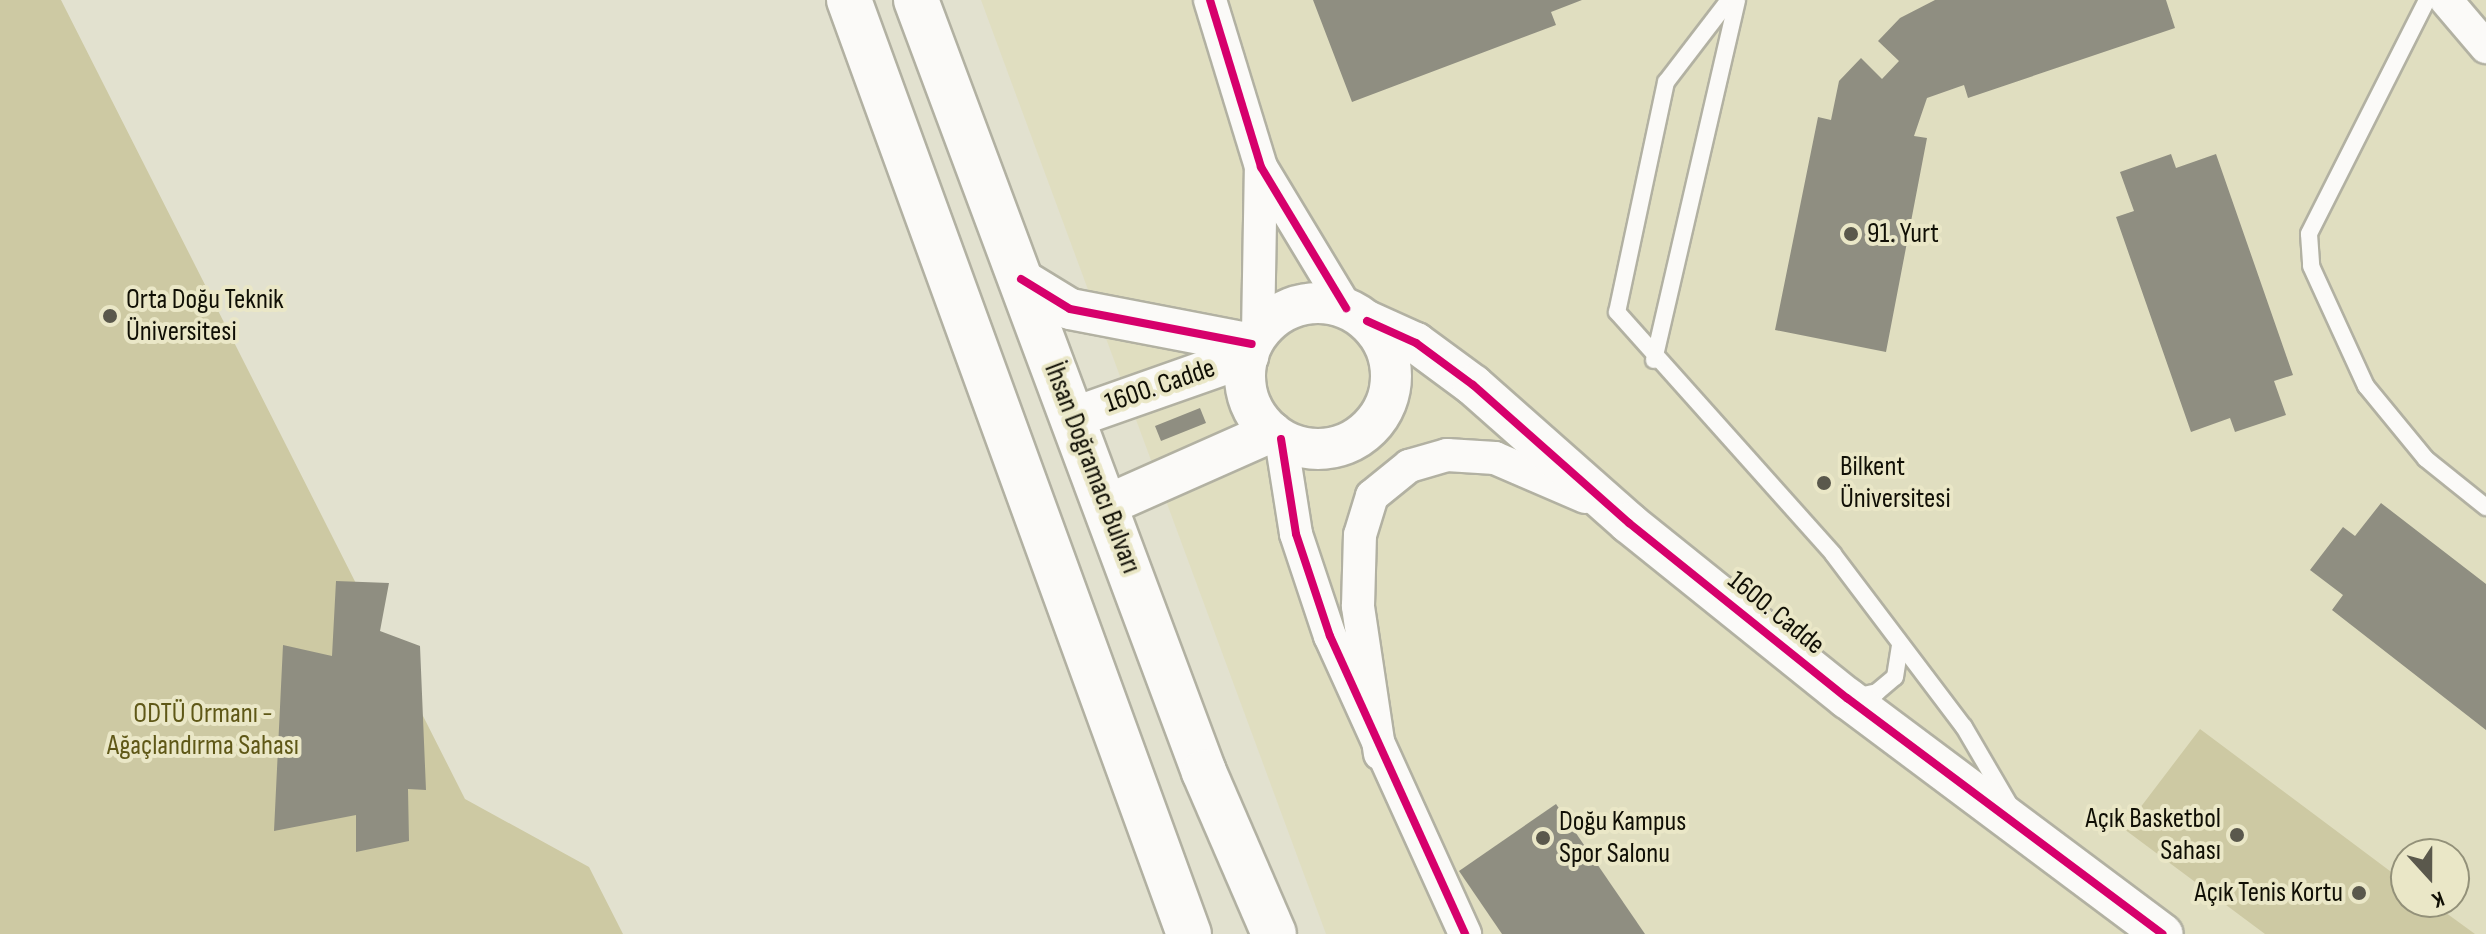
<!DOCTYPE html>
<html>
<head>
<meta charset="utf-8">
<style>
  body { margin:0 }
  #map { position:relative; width:2486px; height:934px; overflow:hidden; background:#e2e1cf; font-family:"Sofia Sans Condensed",sans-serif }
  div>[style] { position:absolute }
  .built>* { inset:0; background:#e0dec0 }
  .green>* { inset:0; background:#cdc9a3 }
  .building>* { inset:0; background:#8f8e81 }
  .roads { filter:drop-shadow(2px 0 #b2b1a2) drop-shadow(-2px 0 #b2b1a2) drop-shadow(0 2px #b2b1a2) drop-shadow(0 -2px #b2b1a2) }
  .service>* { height:16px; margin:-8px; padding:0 8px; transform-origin:8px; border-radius:8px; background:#fbfaf8 }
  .minor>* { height:32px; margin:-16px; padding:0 16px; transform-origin:16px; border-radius:16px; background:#fbfaf8 }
  .tertiary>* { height:40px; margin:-20px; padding:0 20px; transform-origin:20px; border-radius:20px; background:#fbfaf8 }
  .tertiary>.ring { margin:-20px; padding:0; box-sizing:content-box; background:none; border:40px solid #fbfaf8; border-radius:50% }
  .secondary>* { height:44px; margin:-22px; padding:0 22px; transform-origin:22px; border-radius:22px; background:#fbfaf8 }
  .cycleway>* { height:8px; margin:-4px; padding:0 4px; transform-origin:4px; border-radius:4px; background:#d6006c }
  .dots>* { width:22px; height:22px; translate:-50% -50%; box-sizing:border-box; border:4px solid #eae7c7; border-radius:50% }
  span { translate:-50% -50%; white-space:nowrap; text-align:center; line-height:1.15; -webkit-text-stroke:8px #eae7c7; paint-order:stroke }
  .poi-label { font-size:28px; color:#100f05 }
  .left { translate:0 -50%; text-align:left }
  .right { translate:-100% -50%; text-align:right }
  .street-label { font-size:28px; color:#100f05 }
  .park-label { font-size:28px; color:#5f5817 }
  .north { position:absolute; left:2390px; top:838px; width:80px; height:80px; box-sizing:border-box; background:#eae7c7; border:2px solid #939179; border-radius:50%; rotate:159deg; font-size:22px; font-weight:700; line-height:32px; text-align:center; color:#100f05 }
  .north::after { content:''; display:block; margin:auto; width:28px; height:36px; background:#5a584c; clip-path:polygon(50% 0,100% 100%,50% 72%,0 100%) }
</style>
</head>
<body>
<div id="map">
  <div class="built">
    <i style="clip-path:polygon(evenodd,981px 0,2486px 0,2486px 934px,1326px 934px,981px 0,2406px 854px,2454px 854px,2454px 902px,2406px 902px,2406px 854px)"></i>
  </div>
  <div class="green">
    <i style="clip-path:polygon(0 0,61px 0,465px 799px,589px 867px,623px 934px,0 934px)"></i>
    <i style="clip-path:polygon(2200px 729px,2406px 883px,2406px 902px,2431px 902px,2475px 934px,2265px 934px,2124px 829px)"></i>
  </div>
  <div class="building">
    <i style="clip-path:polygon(1313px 0,1582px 0,1551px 12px,1556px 25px,1352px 102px)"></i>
    <i style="clip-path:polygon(1935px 0,2166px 0,2175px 28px,1968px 98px,1964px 85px,1927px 98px,1914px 136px,1927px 138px,1886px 352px,1775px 330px,1818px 117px,1831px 120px,1839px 81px,1861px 58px,1882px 79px,1899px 61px,1878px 41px,1900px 18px)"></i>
    <i style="clip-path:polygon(2171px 154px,2176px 168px,2216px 154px,2293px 375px,2274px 381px,2286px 415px,2235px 432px,2230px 418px,2191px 432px,2116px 217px,2134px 211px,2120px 172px)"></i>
    <i style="clip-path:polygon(1200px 408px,1206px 423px,1161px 441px,1155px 426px)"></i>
    <i style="clip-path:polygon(2381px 503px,2486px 584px,2486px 730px,2332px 610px,2343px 595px,2310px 570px,2343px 527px,2355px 536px)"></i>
    <i style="clip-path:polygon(336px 581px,389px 583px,380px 631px,420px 646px,426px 790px,408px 789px,409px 841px,356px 852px,356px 815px,274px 831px,283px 645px,332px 656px)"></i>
    <i style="clip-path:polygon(1556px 804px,1645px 934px,1502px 934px,1459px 871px)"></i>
  </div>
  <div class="roads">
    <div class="service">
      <i style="left:1729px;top:0;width:103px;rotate:127.5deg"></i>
      <i style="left:1666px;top:82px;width:235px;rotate:102deg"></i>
      <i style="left:1617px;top:312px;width:324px;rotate:48.2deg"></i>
      <i style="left:1833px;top:554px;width:217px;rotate:52.9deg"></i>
      <i style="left:1964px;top:727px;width:89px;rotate:59.7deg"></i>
      <i style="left:2427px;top:0;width:262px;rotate:116.8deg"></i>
      <i style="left:2309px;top:234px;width:32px;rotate:86deg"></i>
      <i style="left:2311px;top:266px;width:132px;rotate:65.4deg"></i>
      <i style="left:2366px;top:386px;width:94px;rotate:50.6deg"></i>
      <i style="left:2426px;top:459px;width:77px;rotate:38.7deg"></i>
      <i style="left:1654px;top:360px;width:369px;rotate:-77deg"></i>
      <i style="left:1854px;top:697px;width:24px;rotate:-12deg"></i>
      <i style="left:1877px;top:692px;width:23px;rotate:-40deg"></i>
      <i style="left:1895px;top:677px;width:31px;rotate:-81deg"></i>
    </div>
    <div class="minor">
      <i style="left:1210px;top:0;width:175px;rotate:73deg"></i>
      <i style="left:1261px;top:167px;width:165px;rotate:58.9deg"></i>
      <i style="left:2446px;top:0;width:62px;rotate:49.6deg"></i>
      <i style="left:1258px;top:334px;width:167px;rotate:-89deg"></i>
      <i style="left:1281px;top:439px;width:96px;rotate:81deg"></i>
      <i style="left:1296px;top:534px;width:108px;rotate:71.6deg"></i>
      <i style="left:1330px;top:636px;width:327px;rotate:65.6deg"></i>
      <i style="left:1380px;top:754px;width:150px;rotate:-98.5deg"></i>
      <i style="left:1358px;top:606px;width:71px;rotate:-88.4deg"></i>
      <i style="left:1360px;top:535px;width:41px;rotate:-72.9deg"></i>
      <i style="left:1372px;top:496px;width:48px;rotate:-39deg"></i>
      <i style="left:1409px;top:466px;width:40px;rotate:-16deg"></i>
      <i style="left:1447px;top:455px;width:48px;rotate:3.6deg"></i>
      <i style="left:1495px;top:458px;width:98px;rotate:23.4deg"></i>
    </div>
    <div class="tertiary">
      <i style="left:1021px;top:279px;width:57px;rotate:31.5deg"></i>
      <i style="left:1070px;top:309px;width:185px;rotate:10.9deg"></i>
      <i class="ring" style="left:1245px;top:303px;width:106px;height:106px"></i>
      <i style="left:1367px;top:321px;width:54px;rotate:24.2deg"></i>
      <i style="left:1416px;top:343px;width:71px;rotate:36.4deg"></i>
      <i style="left:1473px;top:385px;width:208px;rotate:41.5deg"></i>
      <i style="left:1629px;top:523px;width:280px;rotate:38.8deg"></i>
      <i style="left:1847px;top:698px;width:394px;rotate:36.8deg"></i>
      <i style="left:1072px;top:418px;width:187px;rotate:-19.4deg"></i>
      <i style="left:1107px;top:505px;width:180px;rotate:-23.9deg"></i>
    </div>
    <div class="secondary">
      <i style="left:849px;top:0;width:994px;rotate:70deg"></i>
      <i style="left:916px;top:0;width:824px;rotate:69.54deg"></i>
      <i style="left:1204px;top:772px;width:176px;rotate:66.6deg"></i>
    </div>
  </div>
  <div class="cycleway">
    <i style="left:1210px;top:0;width:175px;rotate:73deg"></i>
    <i style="left:1261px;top:167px;width:165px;rotate:58.9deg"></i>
    <i style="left:1021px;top:279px;width:57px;rotate:31.5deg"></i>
    <i style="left:1070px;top:309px;width:185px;rotate:10.9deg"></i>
    <i style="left:1367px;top:321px;width:54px;rotate:24.2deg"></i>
    <i style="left:1416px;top:343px;width:71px;rotate:36.4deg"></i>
    <i style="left:1473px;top:385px;width:208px;rotate:41.5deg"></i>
    <i style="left:1629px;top:523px;width:280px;rotate:38.8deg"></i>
    <i style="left:1847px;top:698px;width:394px;rotate:36.8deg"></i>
    <i style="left:1281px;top:439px;width:96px;rotate:81deg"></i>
    <i style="left:1296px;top:534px;width:108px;rotate:71.6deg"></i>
    <i style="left:1330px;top:636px;width:327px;rotate:65.6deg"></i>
  </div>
  <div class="dots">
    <i style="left:1851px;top:234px;background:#5a584c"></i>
    <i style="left:110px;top:316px;background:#5a584c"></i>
    <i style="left:1824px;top:483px;background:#5a584c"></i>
    <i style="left:2237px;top:835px;background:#5a584c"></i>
    <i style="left:1543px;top:838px;background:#5a584c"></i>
    <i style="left:2359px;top:893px;background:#5a584c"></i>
  </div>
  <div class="poi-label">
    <span class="left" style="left:1867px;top:234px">91. Yurt</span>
    <span class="left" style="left:126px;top:316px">Orta Doğu Teknik<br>Üniversitesi</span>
    <span class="left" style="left:1840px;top:483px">Bilkent<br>Üniversitesi</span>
    <span class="right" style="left:2221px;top:835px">Açık Basketbol<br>Sahası</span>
    <span class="left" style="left:1559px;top:838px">Doğu Kampus<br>Spor Salonu</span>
    <span class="right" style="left:2343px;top:893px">Açık Tenis Kortu</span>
  </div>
  <div class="street-label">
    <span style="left:1160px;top:386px;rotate:-19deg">1600. Cadde</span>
    <span style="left:1092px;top:468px;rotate:69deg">İhsan Doğramacı Bulvarı</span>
    <span style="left:1776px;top:613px;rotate:39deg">1600. Cadde</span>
  </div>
  <div class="park-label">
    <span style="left:203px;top:730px">ODTÜ Ormanı -<br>Ağaçlandırma Sahası</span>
  </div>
  <div class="north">K</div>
</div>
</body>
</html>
